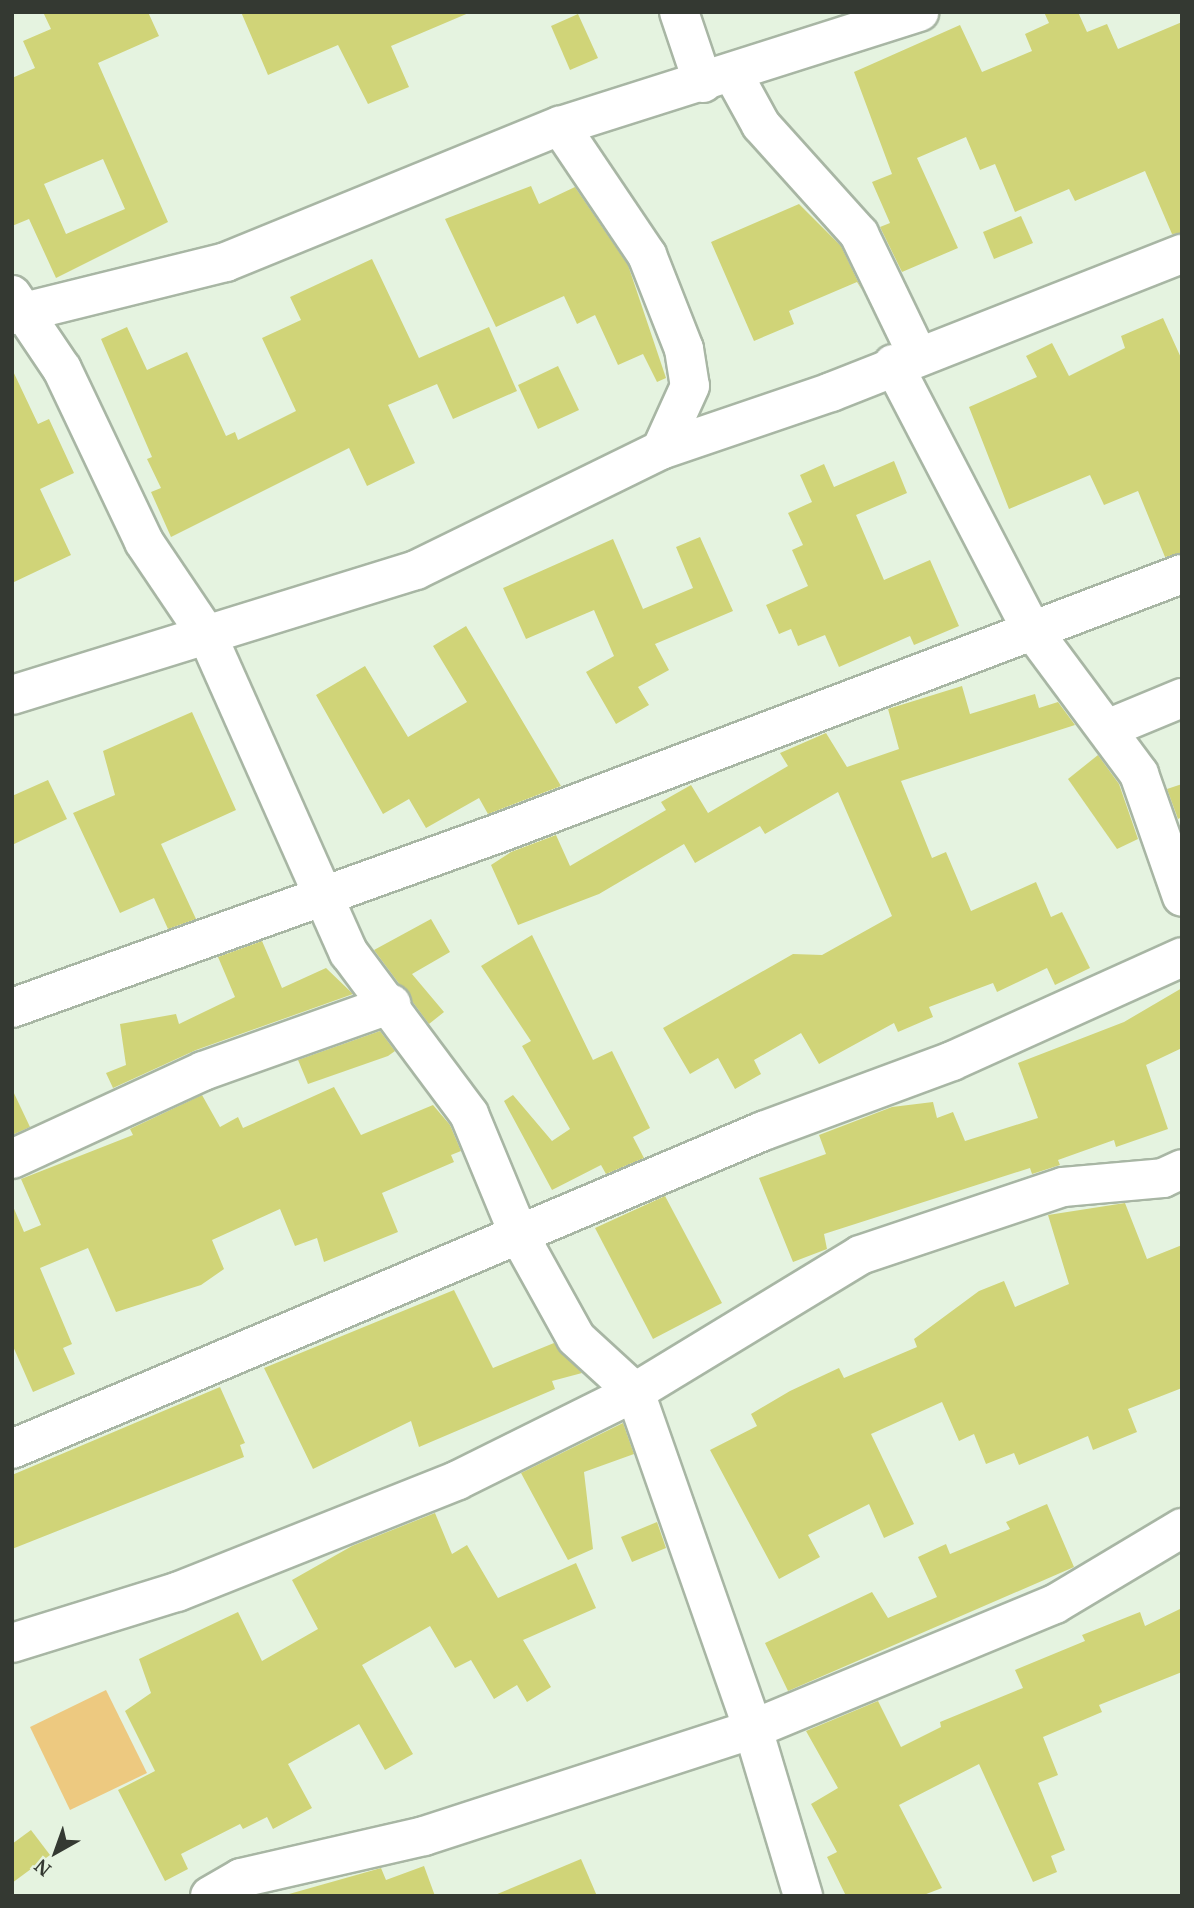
<!DOCTYPE html>
<html>
<head>
<meta charset="utf-8">
<style>
  body { margin:0 }
  #map { position:relative; width:1194px; height:1908px; overflow:hidden; background:#e5f3e0; font-family:"PT Serif",serif }
  div>[style] { position:absolute }
  .green>* { inset:0; background:#edc980 }
  .building>* { inset:0; background:#d0d478 }
  .roads { filter:drop-shadow(2px 0 #a8b6a4) drop-shadow(-2px 0 #a8b6a4) drop-shadow(0 2px #a8b6a4) drop-shadow(0 -2px #a8b6a4) }
  .minor>* { height:38px; margin:-19px; padding:0 19px; transform-origin:19px; border-radius:19px; background:#fff }
  span { translate:-50% -50%; white-space:nowrap; text-align:center; line-height:1.15; -webkit-text-stroke:6px #e5f3e0; paint-order:stroke }
  .frame { position:absolute; inset:0; border:14px solid #343932; pointer-events:none }
  .north { position:absolute; left:21px; top:1817px; width:70px; height:70px; -webkit-text-stroke:5px #e5f3e0; paint-order:stroke; rotate:220deg; font-size:19px; font-weight:700; line-height:28px; text-align:center; color:#343932 }
  .north::after { content:''; display:block; margin:auto; width:24px; height:32px; background:#343932; clip-path:polygon(50% 0,100% 100%,50% 72%,0 100%) }
</style>
</head>
<body>
<div id="map">
  <div class="green">
    <i style="clip-path:polygon(106px 1690px,147px 1773px,70px 1810px,30px 1727px)"></i>
  </div>
  <div class="building">
    <i style="clip-path:polygon(evenodd,43px 12px,148px 12px,159px 36px,98px 63px,168px 222px,56px 278px,29px 219px,12px 226px,12px 78px,35px 68px,23px 41px,51px 29px,43px 12px,103px 159px,125px 209px,66px 234px,44px 184px,103px 159px)"></i>
    <i style="clip-path:polygon(241px 12px,471px 12px,391px 46px,409px 87px,368px 104px,338px 45px,268px 75px)"></i>
    <i style="clip-path:polygon(1044px 12px,1078px 12px,1087px 32px,1107px 24px,1118px 49px,1182px 22px,1182px 233px,1172px 234px,1145px 171px,1075px 201px,1069px 189px,1015px 212px,995px 164px,980px 170px,966px 137px,917px 158px,958px 248px,902px 272px,880px 227px,890px 223px,872px 182px,892px 174px,854px 72px,960px 25px,982px 72px,1032px 51px,1025px 34px,1049px 23px)"></i>
    <i style="clip-path:polygon(578px 14px,598px 58px,570px 70px,551px 26px)"></i>
    <i style="clip-path:polygon(531px 186px,539px 204px,575px 187px,628px 265px,666px 378px,657px 382px,643px 354px,618px 365px,595px 315px,577px 324px,564px 296px,496px 327px,445px 219px)"></i>
    <i style="clip-path:polygon(799px 204px,841px 246px,862px 290px,857px 282px,789px 311px,794px 324px,754px 341px,711px 242px)"></i>
    <i style="clip-path:polygon(1021px 216px,1033px 243px,994px 259px,983px 232px)"></i>
    <i style="clip-path:polygon(372px 259px,419px 358px,489px 327px,517px 391px,453px 419px,437px 384px,388px 405px,415px 463px,367px 486px,349px 448px,171px 537px,151px 492px,161px 488px,147px 459px,152px 457px,101px 339px,127px 327px,147px 370px,187px 352px,226px 436px,235px 432px,238px 440px,296px 411px,262px 338px,301px 320px,290px 297px)"></i>
    <i style="clip-path:polygon(1163px 318px,1182px 360px,1182px 553px,1165px 557px,1138px 491px,1104px 505px,1090px 475px,1009px 509px,969px 407px,1037px 377px,1026px 356px,1052px 343px,1069px 376px,1125px 348px,1121px 336px)"></i>
    <i style="clip-path:polygon(558px 366px,579px 410px,538px 429px,518px 385px)"></i>
    <i style="clip-path:polygon(12px 369px,38px 424px,49px 419px,74px 473px,40px 489px,71px 555px,12px 583px)"></i>
    <i style="clip-path:polygon(894px 461px,907px 493px,856px 515px,884px 580px,930px 560px,959px 626px,914px 645px,910px 636px,839px 667px,825px 635px,798px 646px,791px 629px,779px 634px,766px 605px,808px 586px,792px 550px,803px 545px,788px 513px,812px 502px,800px 475px,824px 464px,834px 487px)"></i>
    <i style="clip-path:polygon(700px 537px,733px 611px,655px 644px,669px 670px,638px 687px,649px 705px,616px 724px,586px 672px,614px 656px,594px 610px,526px 639px,503px 588px,613px 539px,643px 609px,693px 588px,676px 547px)"></i>
    <i style="clip-path:polygon(466px 626px,561px 786px,488px 814px,479px 798px,426px 828px,409px 799px,383px 814px,316px 695px,365px 666px,408px 737px,467px 702px,433px 646px)"></i>
    <i style="clip-path:polygon(962px 686px,970px 714px,1035px 694px,1039px 708px,1058px 702px,1075px 725px,901px 781px,932px 858px,946px 852px,971px 911px,1036px 882px,1051px 917px,1062px 912px,1090px 968px,1055px 985px,1047px 968px,997px 992px,993px 983px,929px 1007px,933px 1017px,898px 1032px,894px 1023px,819px 1064px,801px 1033px,754px 1060px,761px 1074px,735px 1089px,718px 1058px,690px 1074px,663px 1028px,793px 954px,822px 955px,892px 916px,838px 792px,765px 834px,760px 826px,695px 863px,684px 844px,599px 894px,518px 925px,491px 865px,511px 852px,556px 835px,570px 866px,666px 810px,661px 802px,691px 785px,708px 813px,788px 766px,780px 753px,826px 733px,847px 767px,899px 749px,888px 709px)"></i>
    <i style="clip-path:polygon(192px 712px,236px 810px,161px 844px,196px 919px,168px 929px,154px 898px,120px 913px,73px 813px,115px 795px,103px 751px)"></i>
    <i style="clip-path:polygon(1098px 755px,1119px 784px,1138px 839px,1117px 849px,1068px 779px)"></i>
    <i style="clip-path:polygon(48px 780px,67px 819px,12px 845px,12px 796px)"></i>
    <i style="clip-path:polygon(1182px 784px,1182px 817px,1178px 819px,1167px 789px)"></i>
    <i style="clip-path:polygon(431px 919px,450px 952px,412px 974px,444px 1012px,429px 1024px,374px 950px)"></i>
    <i style="clip-path:polygon(532px 935px,593px 1060px,612px 1051px,650px 1128px,633px 1137px,644px 1158px,606px 1174px,601px 1165px,552px 1190px,504px 1101px,513px 1095px,552px 1141px,570px 1129px,522px 1046px,531px 1041px,481px 966px)"></i>
    <i style="clip-path:polygon(262px 941px,282px 988px,326px 968px,353px 994px,196px 1050px,113px 1088px,106px 1073px,126px 1065px,120px 1024px,176px 1014px,179px 1024px,235px 997px,218px 957px)"></i>
    <i style="clip-path:polygon(1182px 988px,1182px 1048px,1146px 1065px,1168px 1129px,1116px 1147px,1114px 1140px,1058px 1160px,1060px 1165px,1032px 1174px,1030px 1168px,824px 1234px,827px 1249px,793px 1262px,759px 1178px,826px 1154px,819px 1135px,892px 1107px,933px 1102px,937px 1118px,953px 1112px,965px 1141px,1038px 1118px,1018px 1063px,1124px 1022px)"></i>
    <i style="clip-path:polygon(380px 1031px,395px 1051px,388px 1056px,308px 1084px,298px 1060px)"></i>
    <i style="clip-path:polygon(334px 1087px,361px 1135px,433px 1105px,450px 1125px,461px 1151px,451px 1155px,454px 1162px,382px 1193px,398px 1232px,324px 1262px,317px 1238px,295px 1246px,280px 1209px,212px 1240px,224px 1269px,201px 1285px,116px 1312px,88px 1248px,40px 1268px,72px 1344px,63px 1348px,75px 1374px,33px 1392px,12px 1344px,12px 1204px,24px 1232px,41px 1225px,21px 1179px,133px 1135px,130px 1129px,202px 1095px,220px 1127px,238px 1117px,243px 1128px)"></i>
    <i style="clip-path:polygon(12px 1089px,30px 1127px,12px 1135px)"></i>
    <i style="clip-path:polygon(665px 1196px,722px 1303px,653px 1339px,595px 1228px)"></i>
    <i style="clip-path:polygon(1125px 1203px,1147px 1259px,1182px 1245px,1182px 1388px,1128px 1409px,1137px 1432px,1093px 1450px,1088px 1436px,1019px 1465px,1014px 1453px,986px 1464px,974px 1434px,959px 1441px,942px 1402px,871px 1434px,914px 1524px,884px 1538px,869px 1504px,808px 1535px,820px 1557px,779px 1579px,710px 1450px,757px 1426px,751px 1414px,790px 1391px,839px 1368px,844px 1378px,917px 1347px,914px 1339px,979px 1291px,1004px 1281px,1015px 1307px,1069px 1284px,1048px 1215px)"></i>
    <i style="clip-path:polygon(454px 1290px,493px 1368px,554px 1343px,582px 1373px,552px 1381px,555px 1389px,419px 1447px,411px 1421px,313px 1469px,264px 1368px)"></i>
    <i style="clip-path:polygon(220px 1387px,245px 1443px,240px 1445px,244px 1457px,12px 1549px,12px 1475px)"></i>
    <i style="clip-path:polygon(623px 1423px,634px 1454px,584px 1472px,593px 1549px,568px 1560px,521px 1473px)"></i>
    <i style="clip-path:polygon(1047px 1504px,1074px 1567px,788px 1691px,765px 1643px,872px 1592px,888px 1618px,937px 1597px,918px 1557px,946px 1544px,950px 1554px,1010px 1529px,1006px 1522px)"></i>
    <i style="clip-path:polygon(435px 1513px,452px 1554px,467px 1545px,498px 1598px,576px 1563px,596px 1608px,523px 1640px,551px 1687px,527px 1702px,517px 1685px,494px 1699px,471px 1660px,455px 1668px,430px 1626px,362px 1665px,413px 1754px,385px 1770px,359px 1724px,288px 1764px,312px 1808px,273px 1829px,267px 1817px,243px 1829px,240px 1824px,181px 1854px,188px 1869px,165px 1881px,118px 1790px,155px 1771px,125px 1711px,151px 1693px,139px 1659px,238px 1612px,262px 1661px,318px 1629px,292px 1580px,352px 1546px)"></i>
    <i style="clip-path:polygon(657px 1522px,666px 1548px,632px 1562px,621px 1537px)"></i>
    <i style="clip-path:polygon(1182px 1608px,1182px 1672px,1099px 1705px,1102px 1712px,1043px 1737px,1058px 1775px,1038px 1783px,1065px 1850px,1051px 1856px,1057px 1872px,1033px 1882px,979px 1764px,899px 1805px,942px 1888px,921px 1896px,846px 1896px,827px 1857px,837px 1852px,811px 1804px,838px 1788px,806px 1731px,878px 1701px,901px 1747px,941px 1727px,940px 1722px,1023px 1688px,1015px 1670px,1085px 1641px,1082px 1635px,1140px 1612px,1145px 1626px)"></i>
    <i style="clip-path:polygon(31px 1830px,50px 1855px,12px 1883px,12px 1844px)"></i>
    <i style="clip-path:polygon(581px 1859px,597px 1896px,495px 1896px,495px 1895px)"></i>
    <i style="clip-path:polygon(424px 1866px,435px 1896px,282px 1896px,381px 1868px,386px 1880px)"></i>
  </div>
  <div class="roads">
    <div class="minor">
      <i style="left:679px;top:12px;width:75px;rotate:71.3deg"></i>
      <i style="left:733px;top:74px;width:58px;rotate:61.2deg"></i>
      <i style="left:761px;top:125px;width:147px;rotate:48deg"></i>
      <i style="left:859px;top:234px;width:136px;rotate:64.2deg"></i>
      <i style="left:560px;top:126px;width:156px;rotate:56deg"></i>
      <i style="left:647px;top:255px;width:101px;rotate:68.5deg"></i>
      <i style="left:684px;top:349px;width:37px;rotate:81deg"></i>
      <i style="left:690px;top:386px;width:70px;rotate:114.4deg"></i>
      <i style="left:12px;top:295px;width:89px;rotate:56deg"></i>
      <i style="left:62px;top:369px;width:191px;rotate:64.6deg"></i>
      <i style="left:144px;top:542px;width:115px;rotate:56deg"></i>
      <i style="left:208px;top:637px;width:346px;rotate:66deg"></i>
      <i style="left:349px;top:953px;width:201px;rotate:53.3deg"></i>
      <i style="left:469px;top:1114px;width:133px;rotate:67.5deg"></i>
      <i style="left:520px;top:1237px;width:115px;rotate:61deg"></i>
      <i style="left:576px;top:1338px;width:80px;rotate:42.5deg"></i>
      <i style="left:635px;top:1392px;width:357px;rotate:70.7deg"></i>
      <i style="left:753px;top:1729px;width:174px;rotate:73.3deg"></i>
      <i style="left:12px;top:315px;width:220px;rotate:-13.9deg"></i>
      <i style="left:226px;top:262px;width:361px;rotate:-22.2deg"></i>
      <i style="left:560px;top:126px;width:377px;rotate:-17.6deg"></i>
      <i style="left:893px;top:364px;width:297px;rotate:62.5deg"></i>
      <i style="left:1030px;top:627px;width:183px;rotate:53.4deg"></i>
      <i style="left:1139px;top:774px;width:130px;rotate:70.7deg"></i>
      <i style="left:12px;top:695px;width:423px;rotate:-17.2deg"></i>
      <i style="left:416px;top:570px;width:273px;rotate:-26.1deg"></i>
      <i style="left:661px;top:450px;width:180px;rotate:-18.8deg"></i>
      <i style="left:831px;top:392px;width:377px;rotate:-21.5deg"></i>
      <i style="left:1107px;top:729px;width:81px;rotate:-22.5deg"></i>
      <i style="left:12px;top:1008px;width:517px;rotate:-19.77deg"></i>
      <i style="left:499px;top:833px;width:730px;rotate:-20.77deg"></i>
      <i style="left:12px;top:1159px;width:210px;rotate:-24.7deg"></i>
      <i style="left:203px;top:1071px;width:200px;rotate:-19.6deg"></i>
      <i style="left:12px;top:1449px;width:816px;rotate:-22.95deg"></i>
      <i style="left:763px;top:1131px;width:202px;rotate:-20.3deg"></i>
      <i style="left:952px;top:1061px;width:252px;rotate:-24.3deg"></i>
      <i style="left:12px;top:1643px;width:173px;rotate:-17.2deg"></i>
      <i style="left:177px;top:1592px;width:302px;rotate:-21.7deg"></i>
      <i style="left:458px;top:1480px;width:198px;rotate:-26.4deg"></i>
      <i style="left:635px;top:1392px;width:263px;rotate:-31.3deg"></i>
      <i style="left:860px;top:1255px;width:214px;rotate:-18.5deg"></i>
      <i style="left:1063px;top:1187px;width:100px;rotate:-5.1deg"></i>
      <i style="left:1163px;top:1178px;width:21px;rotate:-25deg"></i>
      <i style="left:210px;top:1896px;width:36px;rotate:-30deg"></i>
      <i style="left:241px;top:1878px;width:188px;rotate:-12.9deg"></i>
      <i style="left:424px;top:1836px;width:346px;rotate:-18deg"></i>
      <i style="left:753px;top:1729px;width:327px;rotate:-22.5deg"></i>
      <i style="left:1055px;top:1604px;width:148px;rotate:-30.9deg"></i>
    </div>
  </div>
  <div class="frame"></div>
  <div class="north">N</div>
</div>
</body>
</html>
